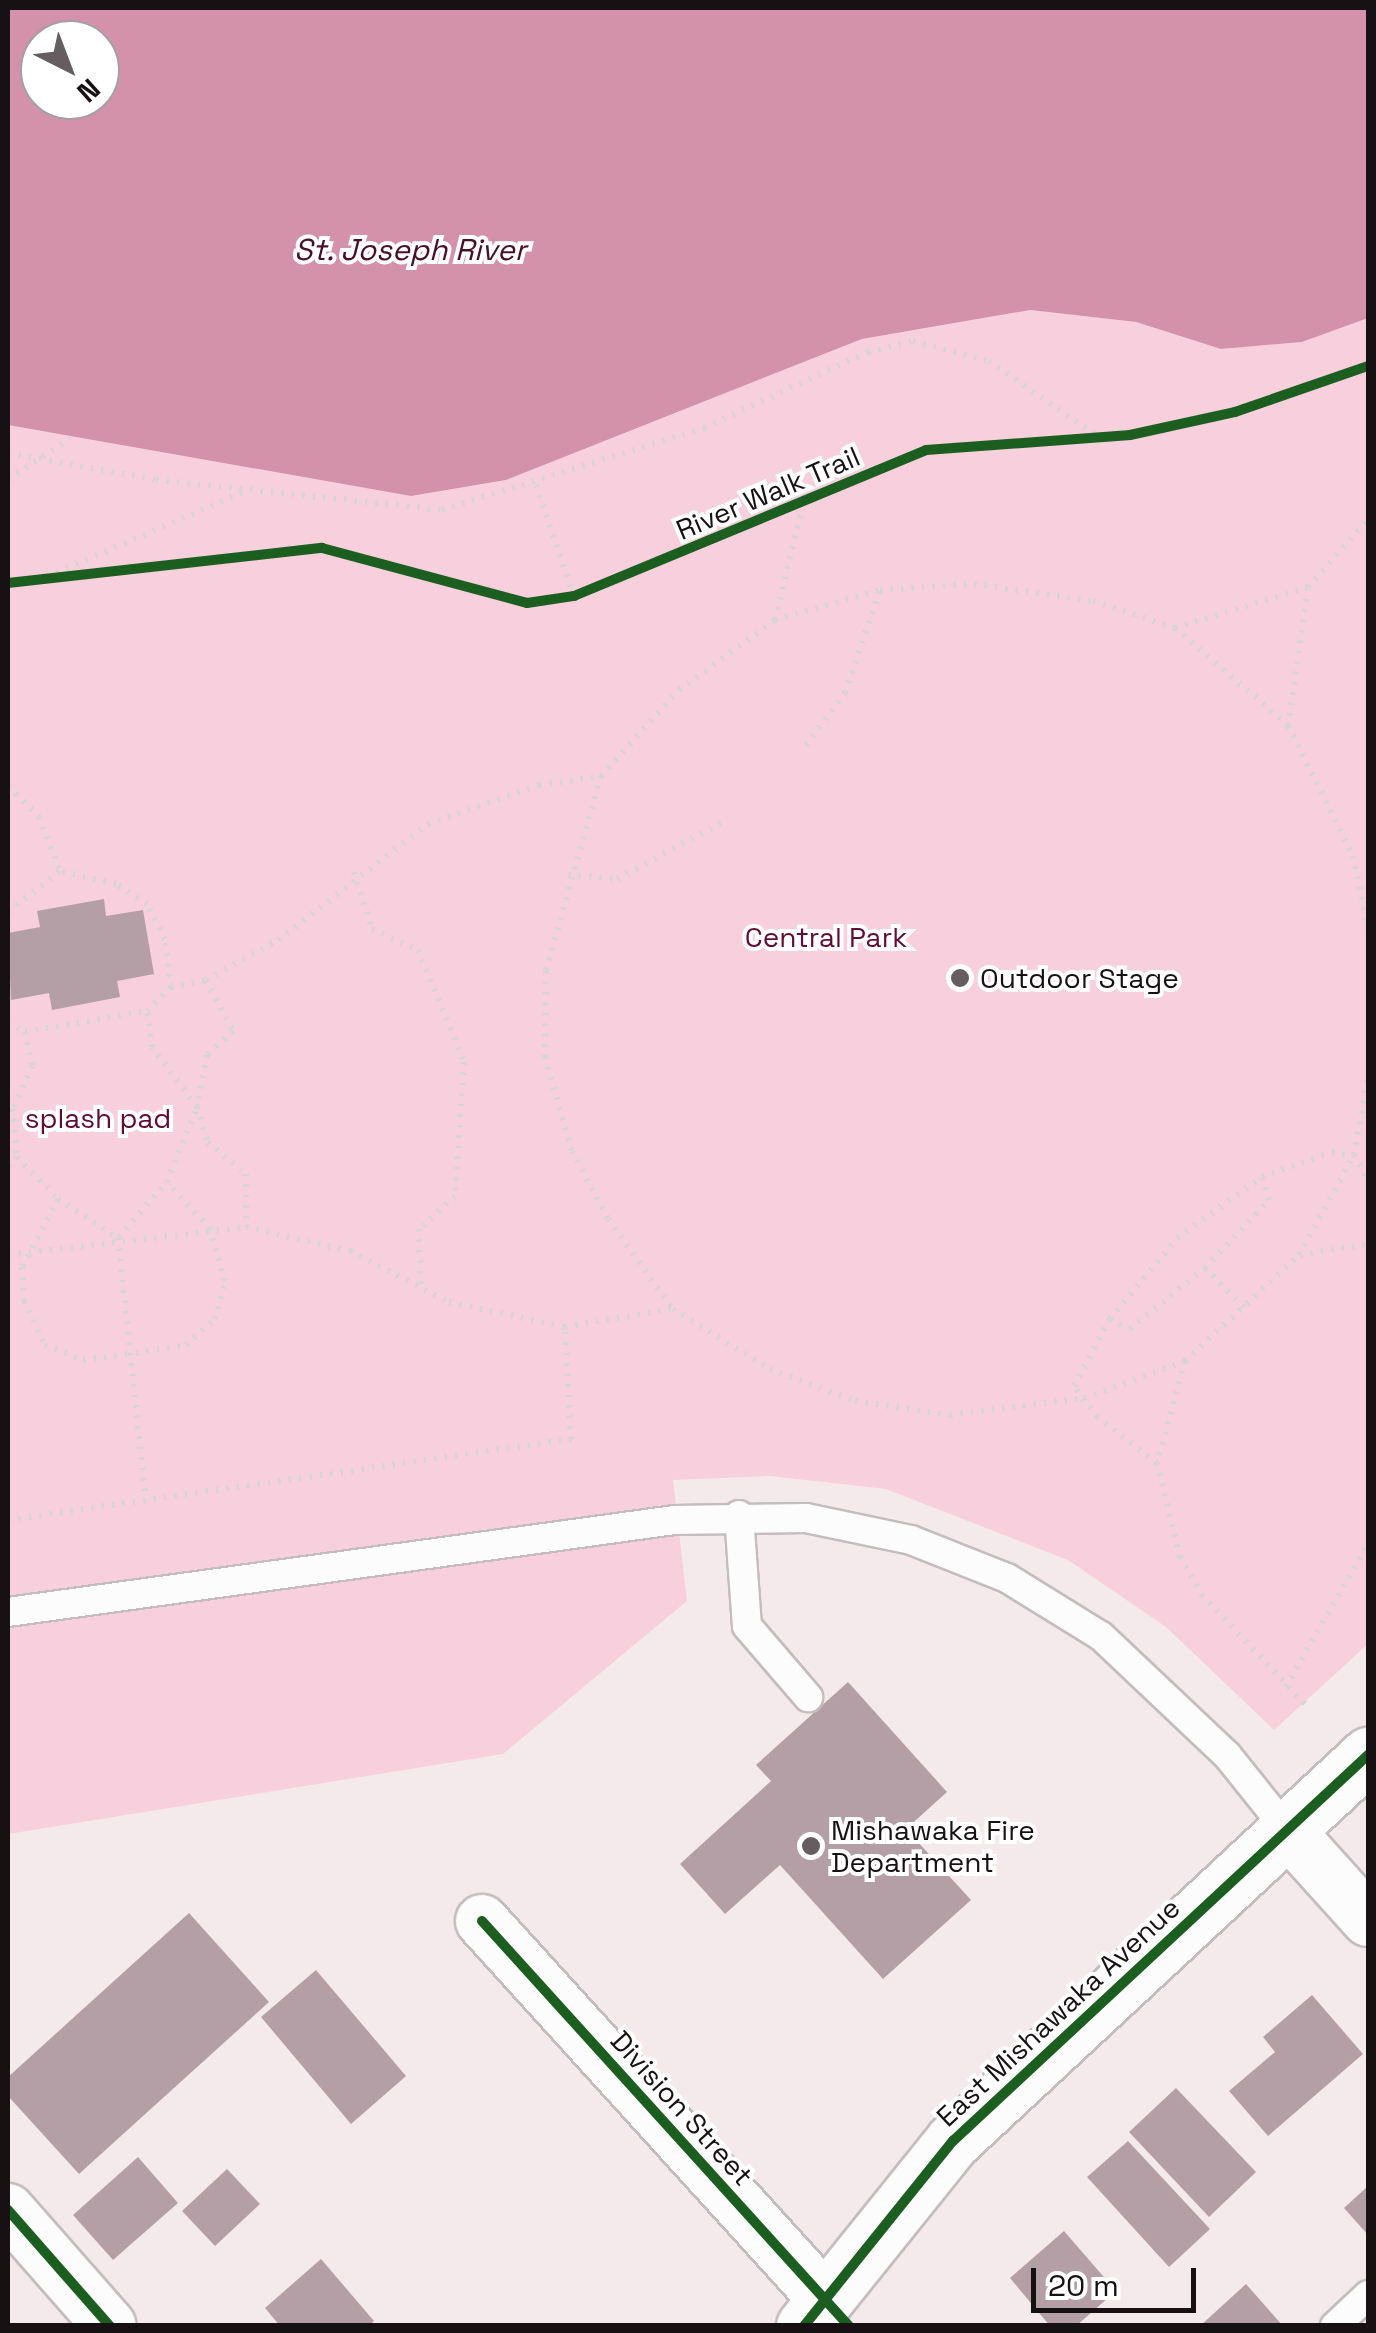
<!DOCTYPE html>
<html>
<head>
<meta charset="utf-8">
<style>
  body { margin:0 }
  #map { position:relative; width:1376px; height:2333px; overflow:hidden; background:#f4eaec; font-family:"Space Grotesk",sans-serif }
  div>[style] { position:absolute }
  .green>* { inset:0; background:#f8cfdc }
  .water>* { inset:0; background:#d492aa }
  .building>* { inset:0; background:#b59fa7 }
  .path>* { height:6px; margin-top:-3px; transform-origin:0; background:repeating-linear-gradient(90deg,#d8d5d6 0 2.5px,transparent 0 10.5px) }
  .roads { filter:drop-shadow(2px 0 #c4bcbe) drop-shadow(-2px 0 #c4bcbe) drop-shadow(0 2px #c4bcbe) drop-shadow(0 -2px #c4bcbe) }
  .service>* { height:28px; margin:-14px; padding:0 14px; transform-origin:14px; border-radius:14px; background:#fdfcfc }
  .minor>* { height:52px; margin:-26px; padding:0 26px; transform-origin:26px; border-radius:26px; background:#fdfcfc }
  .tertiary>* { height:55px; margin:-27.5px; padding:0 27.5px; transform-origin:27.5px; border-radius:27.5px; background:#fdfcfc }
  .cycleway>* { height:10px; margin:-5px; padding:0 5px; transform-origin:5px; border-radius:5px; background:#1b5e20 }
  .dots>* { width:28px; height:28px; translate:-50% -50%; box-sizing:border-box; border:5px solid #fff; border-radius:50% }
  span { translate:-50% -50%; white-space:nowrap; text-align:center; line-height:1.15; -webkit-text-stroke:8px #fff; paint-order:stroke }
  .street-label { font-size:28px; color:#181113 }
  .park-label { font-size:28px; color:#610c34 }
  .poi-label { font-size:28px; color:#181113 }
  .left { translate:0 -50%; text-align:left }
  .water-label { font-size:30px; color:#490f28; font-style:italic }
  .frame { position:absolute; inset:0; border:10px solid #181113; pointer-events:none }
  .north { position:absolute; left:20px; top:20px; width:100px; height:100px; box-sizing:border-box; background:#fff; border:2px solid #a3a0a1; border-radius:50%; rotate:138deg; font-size:28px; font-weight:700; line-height:40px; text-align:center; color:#181113 }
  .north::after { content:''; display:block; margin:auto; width:35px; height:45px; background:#655d5f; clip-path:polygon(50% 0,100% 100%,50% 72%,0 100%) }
  .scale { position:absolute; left:1031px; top:2268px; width:165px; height:45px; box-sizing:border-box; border:5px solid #181113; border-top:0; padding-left:12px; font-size:30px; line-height:35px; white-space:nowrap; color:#181113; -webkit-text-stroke:8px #fff; paint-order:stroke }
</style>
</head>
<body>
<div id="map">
  <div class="green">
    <i style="clip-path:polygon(1029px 310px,1136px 322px,1221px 349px,1302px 342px,1368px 318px,1368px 1644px,1274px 1730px,1166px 1627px,1068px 1560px,886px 1489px,770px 1476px,673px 1480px,687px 1601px,503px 1754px,8px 1834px,8px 425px,411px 496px,507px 480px,862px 339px)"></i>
  </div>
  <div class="water">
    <i style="clip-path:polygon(evenodd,8px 8px,1368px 8px,1368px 318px,1302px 342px,1221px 349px,1136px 322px,1030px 310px,862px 339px,506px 480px,411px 496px,8px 425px,8px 8px,40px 40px,100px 40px,100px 100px,40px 100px,40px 40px)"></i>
  </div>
  <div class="building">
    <i style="clip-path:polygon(104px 899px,106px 916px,143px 910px,154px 974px,117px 981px,120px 997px,52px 1010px,49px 993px,11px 1000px,8px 933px,40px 927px,37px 911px)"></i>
    <i style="clip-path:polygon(848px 1682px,947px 1792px,906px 1829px,971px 1900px,883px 1979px,780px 1865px,725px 1914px,680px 1864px,771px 1781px,756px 1765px)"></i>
    <i style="clip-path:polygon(189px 1913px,269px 2002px,79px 2174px,8px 2096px,8px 2077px)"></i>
    <i style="clip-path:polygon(316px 1970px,406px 2076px,351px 2124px,261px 2017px)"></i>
    <i style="clip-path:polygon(1312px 1995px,1363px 2054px,1268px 2136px,1229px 2091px,1275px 2052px,1263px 2037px)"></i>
    <i style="clip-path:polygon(1176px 2088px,1256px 2172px,1209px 2217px,1129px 2132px)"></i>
    <i style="clip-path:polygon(1128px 2141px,1210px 2229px,1169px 2267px,1087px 2177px)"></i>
    <i style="clip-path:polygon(138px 2157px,178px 2203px,113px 2260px,73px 2215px)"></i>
    <i style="clip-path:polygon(227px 2169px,260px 2204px,215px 2246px,182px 2211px)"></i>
    <i style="clip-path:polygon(1368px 2186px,1368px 2235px,1344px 2208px)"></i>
    <i style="clip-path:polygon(1064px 2231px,1116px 2291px,1076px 2326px,1050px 2326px,1010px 2278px)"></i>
    <i style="clip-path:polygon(321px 2259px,374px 2321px,369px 2326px,280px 2326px,265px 2308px)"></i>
    <i style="clip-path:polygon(1246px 2284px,1283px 2326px,1200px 2326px)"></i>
  </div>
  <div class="path">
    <i style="left:8px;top:453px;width:150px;rotate:10.3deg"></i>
    <i style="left:156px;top:480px;width:288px;rotate:6deg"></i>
    <i style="left:442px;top:510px;width:275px;rotate:-17.4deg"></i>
    <i style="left:704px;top:428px;width:181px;rotate:-24.9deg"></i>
    <i style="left:868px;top:352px;width:46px;rotate:-13.7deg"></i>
    <i style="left:913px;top:341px;width:79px;rotate:14.7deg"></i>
    <i style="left:989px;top:361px;width:131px;rotate:34.8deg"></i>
    <i style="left:8px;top:480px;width:75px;rotate:-34.1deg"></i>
    <i style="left:536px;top:485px;width:117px;rotate:71.1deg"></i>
    <i style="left:47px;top:577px;width:217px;rotate:-23.4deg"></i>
    <i style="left:8px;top:587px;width:4px;rotate:-76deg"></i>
    <i style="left:775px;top:620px;width:115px;rotate:-76.4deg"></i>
    <i style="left:1175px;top:628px;width:139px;rotate:-17.1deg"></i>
    <i style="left:1308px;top:587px;width:90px;rotate:-48.2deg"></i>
    <i style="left:1288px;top:726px;width:140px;rotate:-81.8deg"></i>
    <i style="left:806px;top:745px;width:65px;rotate:-53.1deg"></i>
    <i style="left:845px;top:693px;width:109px;rotate:-71.2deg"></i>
    <i style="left:601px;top:776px;width:203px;rotate:105.8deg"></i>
    <i style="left:546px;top:971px;width:86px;rotate:90.7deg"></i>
    <i style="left:545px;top:1057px;width:98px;rotate:74deg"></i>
    <i style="left:572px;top:1151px;width:77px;rotate:62.1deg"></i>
    <i style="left:608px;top:1219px;width:111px;rotate:54.2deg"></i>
    <i style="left:673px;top:1309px;width:114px;rotate:31.7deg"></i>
    <i style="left:770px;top:1369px;width:91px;rotate:20.6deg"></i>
    <i style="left:855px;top:1401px;width:96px;rotate:8.4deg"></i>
    <i style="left:950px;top:1415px;width:135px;rotate:-7.2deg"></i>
    <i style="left:1084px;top:1398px;width:108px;rotate:-20.1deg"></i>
    <i style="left:1185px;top:1361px;width:156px;rotate:-42.9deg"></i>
    <i style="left:1299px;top:1255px;width:114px;rotate:-61.2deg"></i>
    <i style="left:1354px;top:1155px;width:80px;rotate:-80deg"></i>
    <i style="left:8px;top:786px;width:44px;rotate:45deg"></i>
    <i style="left:39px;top:817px;width:58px;rotate:68.7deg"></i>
    <i style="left:354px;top:872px;width:60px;rotate:72.5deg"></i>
    <i style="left:372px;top:929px;width:51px;rotate:24.5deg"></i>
    <i style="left:418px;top:950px;width:121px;rotate:67.7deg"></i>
    <i style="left:464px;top:1062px;width:134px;rotate:93.8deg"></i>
    <i style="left:455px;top:1196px;width:49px;rotate:137.5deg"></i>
    <i style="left:419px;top:1229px;width:58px;rotate:88deg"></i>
    <i style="left:568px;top:875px;width:49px;rotate:4.7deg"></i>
    <i style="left:617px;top:879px;width:124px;rotate:-28.4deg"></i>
    <i style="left:8px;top:912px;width:66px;rotate:-38.3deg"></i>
    <i style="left:206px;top:980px;width:58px;rotate:62.1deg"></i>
    <i style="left:233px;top:1031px;width:35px;rotate:137deg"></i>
    <i style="left:207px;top:1055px;width:53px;rotate:100.9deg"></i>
    <i style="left:197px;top:1107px;width:37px;rotate:73deg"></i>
    <i style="left:208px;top:1142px;width:50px;rotate:40.1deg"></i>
    <i style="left:246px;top:1174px;width:53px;rotate:90deg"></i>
    <i style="left:171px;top:987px;width:36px;rotate:-11deg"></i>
    <i style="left:206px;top:980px;width:82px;rotate:-29.1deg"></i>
    <i style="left:278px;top:940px;width:190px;rotate:-37.7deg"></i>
    <i style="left:428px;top:824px;width:118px;rotate:-19.4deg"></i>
    <i style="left:539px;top:785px;width:63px;rotate:-8.3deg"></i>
    <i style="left:601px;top:776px;width:116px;rotate:-47.8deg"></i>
    <i style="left:679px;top:690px;width:119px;rotate:-36.1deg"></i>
    <i style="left:775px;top:620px;width:109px;rotate:-15.9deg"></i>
    <i style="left:880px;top:590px;width:94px;rotate:-3.7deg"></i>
    <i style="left:974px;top:584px;width:120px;rotate:8.1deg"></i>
    <i style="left:1093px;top:601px;width:86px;rotate:18.2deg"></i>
    <i style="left:1175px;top:628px;width:150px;rotate:40.9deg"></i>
    <i style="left:1288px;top:726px;width:145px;rotate:63.4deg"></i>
    <i style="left:1353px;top:856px;width:74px;rotate:78.2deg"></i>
    <i style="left:8px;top:1022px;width:20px;rotate:30deg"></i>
    <i style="left:25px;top:1032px;width:124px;rotate:-9.8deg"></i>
    <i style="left:147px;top:1011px;width:34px;rotate:-45deg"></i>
    <i style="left:171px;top:987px;width:48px;rotate:-97.1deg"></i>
    <i style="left:165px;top:939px;width:39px;rotate:-117deg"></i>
    <i style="left:147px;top:904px;width:37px;rotate:-147deg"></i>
    <i style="left:116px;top:884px;width:57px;rotate:-166.9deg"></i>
    <i style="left:25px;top:1032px;width:35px;rotate:78deg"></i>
    <i style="left:32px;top:1066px;width:47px;rotate:113.8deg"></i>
    <i style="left:13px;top:1109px;width:48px;rotate:85.2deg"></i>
    <i style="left:17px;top:1157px;width:59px;rotate:45.7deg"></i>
    <i style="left:58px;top:1199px;width:72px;rotate:33deg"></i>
    <i style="left:118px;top:1238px;width:263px;rotate:83.9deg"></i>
    <i style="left:8px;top:1165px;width:12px;rotate:-42deg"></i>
    <i style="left:58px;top:1199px;width:77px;rotate:117.9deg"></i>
    <i style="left:22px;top:1267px;width:34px;rotate:87deg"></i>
    <i style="left:24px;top:1301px;width:49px;rotate:64.5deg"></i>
    <i style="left:45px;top:1345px;width:41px;rotate:21.5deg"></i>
    <i style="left:83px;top:1360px;width:53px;rotate:-7.5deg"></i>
    <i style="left:136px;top:1353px;width:51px;rotate:-9.1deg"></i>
    <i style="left:186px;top:1345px;width:39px;rotate:-42deg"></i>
    <i style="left:215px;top:1319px;width:39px;rotate:-75deg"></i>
    <i style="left:225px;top:1281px;width:54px;rotate:-106.1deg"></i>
    <i style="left:210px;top:1229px;width:64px;rotate:-132.5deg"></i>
    <i style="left:119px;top:1237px;width:73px;rotate:-48.9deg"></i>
    <i style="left:167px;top:1182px;width:81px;rotate:-68.2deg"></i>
    <i style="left:197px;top:1107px;width:75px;rotate:-126.9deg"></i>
    <i style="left:152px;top:1047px;width:36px;rotate:-98deg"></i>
    <i style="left:8px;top:1255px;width:240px;rotate:-6.7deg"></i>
    <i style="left:246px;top:1227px;width:107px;rotate:13deg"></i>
    <i style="left:350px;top:1251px;width:111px;rotate:27.3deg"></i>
    <i style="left:449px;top:1302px;width:119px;rotate:12.2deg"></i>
    <i style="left:565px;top:1327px;width:109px;rotate:-9.5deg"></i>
    <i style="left:1300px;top:1255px;width:69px;rotate:-9.2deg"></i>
    <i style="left:1205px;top:1268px;width:56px;rotate:45.7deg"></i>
    <i style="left:1110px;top:1319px;width:22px;rotate:27deg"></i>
    <i style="left:1130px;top:1329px;width:97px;rotate:-39.1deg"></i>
    <i style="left:1205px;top:1268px;width:93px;rotate:-46.7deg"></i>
    <i style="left:1269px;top:1200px;width:24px;rotate:-107deg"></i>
    <i style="left:1185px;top:1361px;width:106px;rotate:105.4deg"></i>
    <i style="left:1157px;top:1463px;width:97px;rotate:76.3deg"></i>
    <i style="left:1180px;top:1557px;width:44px;rotate:59.9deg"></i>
    <i style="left:1202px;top:1595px;width:150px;rotate:46.6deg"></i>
    <i style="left:1157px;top:1463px;width:76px;rotate:-142.5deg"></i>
    <i style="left:1097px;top:1417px;width:39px;rotate:-127deg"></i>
    <i style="left:1074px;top:1386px;width:76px;rotate:-61.8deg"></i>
    <i style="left:1110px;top:1319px;width:105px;rotate:-50.4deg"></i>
    <i style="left:1177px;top:1238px;width:105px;rotate:-35.7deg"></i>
    <i style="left:1262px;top:1177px;width:74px;rotate:-19.7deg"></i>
    <i style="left:1332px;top:1152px;width:22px;rotate:8deg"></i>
    <i style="left:1354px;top:1155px;width:27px;rotate:59deg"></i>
    <i style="left:8px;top:1520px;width:569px;rotate:-8.19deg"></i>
    <i style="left:571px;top:1439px;width:112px;rotate:-93.1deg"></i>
    <i style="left:1286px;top:1687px;width:165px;rotate:-60.2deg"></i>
  </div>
  <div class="roads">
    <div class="service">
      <i style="left:739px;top:1515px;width:111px;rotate:85.9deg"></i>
      <i style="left:747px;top:1626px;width:94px;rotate:49.3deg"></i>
      <i style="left:8px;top:1612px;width:672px;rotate:-7.86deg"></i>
      <i style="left:674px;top:1520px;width:132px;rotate:-0.9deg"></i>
      <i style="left:806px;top:1518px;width:107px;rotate:11.8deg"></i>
      <i style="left:911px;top:1540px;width:103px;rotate:21.6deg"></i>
      <i style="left:1007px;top:1578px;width:110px;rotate:31.7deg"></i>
      <i style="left:1101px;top:1636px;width:173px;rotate:43.4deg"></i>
      <i style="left:1227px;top:1755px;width:96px;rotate:51.3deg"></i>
      <i style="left:1335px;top:2326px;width:45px;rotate:-43.2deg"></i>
    </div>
    <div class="minor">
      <i style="left:1287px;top:1830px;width:121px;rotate:48deg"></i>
      <i style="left:482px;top:1921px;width:509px;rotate:47.79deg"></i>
      <i style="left:8px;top:2210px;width:154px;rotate:48.7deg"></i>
    </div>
    <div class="tertiary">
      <i style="left:804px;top:2326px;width:238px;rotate:-51.2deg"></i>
      <i style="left:953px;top:2141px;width:567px;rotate:-42.93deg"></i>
    </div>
  </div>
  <div class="cycleway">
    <i style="left:8px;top:583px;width:316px;rotate:-6.4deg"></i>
    <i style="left:322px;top:548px;width:212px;rotate:15deg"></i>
    <i style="left:527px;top:603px;width:48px;rotate:-8.5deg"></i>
    <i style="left:574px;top:596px;width:381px;rotate:-22.5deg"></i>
    <i style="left:926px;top:450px;width:205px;rotate:-4.2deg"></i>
    <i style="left:1130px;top:435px;width:107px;rotate:-12.4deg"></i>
    <i style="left:1235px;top:412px;width:141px;rotate:-19.1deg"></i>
    <i style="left:482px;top:1921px;width:547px;rotate:47.82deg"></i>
    <i style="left:8px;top:2210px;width:154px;rotate:48.7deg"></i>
    <i style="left:804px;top:2326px;width:238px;rotate:-51.2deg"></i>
    <i style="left:953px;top:2141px;width:567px;rotate:-42.93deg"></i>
  </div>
  <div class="dots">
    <i style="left:960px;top:978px;background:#655d5f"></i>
    <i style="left:811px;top:1846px;background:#655d5f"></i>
  </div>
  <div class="street-label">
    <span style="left:768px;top:493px;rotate:-23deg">River Walk Trail</span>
    <span style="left:1058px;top:2012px;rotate:-43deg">East Mishawaka Avenue</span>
    <span style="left:682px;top:2108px;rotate:48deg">Division Street</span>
  </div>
  <div class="park-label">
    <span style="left:826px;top:937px">Central Park</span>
    <span style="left:98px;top:1118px">splash pad</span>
  </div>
  <div class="poi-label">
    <span class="left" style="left:980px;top:978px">Outdoor Stage</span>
    <span class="left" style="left:831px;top:1846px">Mishawaka Fire<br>Department</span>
  </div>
  <div class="water-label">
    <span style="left:410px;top:250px">St. Joseph River</span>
  </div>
  <div class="frame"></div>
  <div class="north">N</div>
  <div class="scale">20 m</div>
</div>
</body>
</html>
